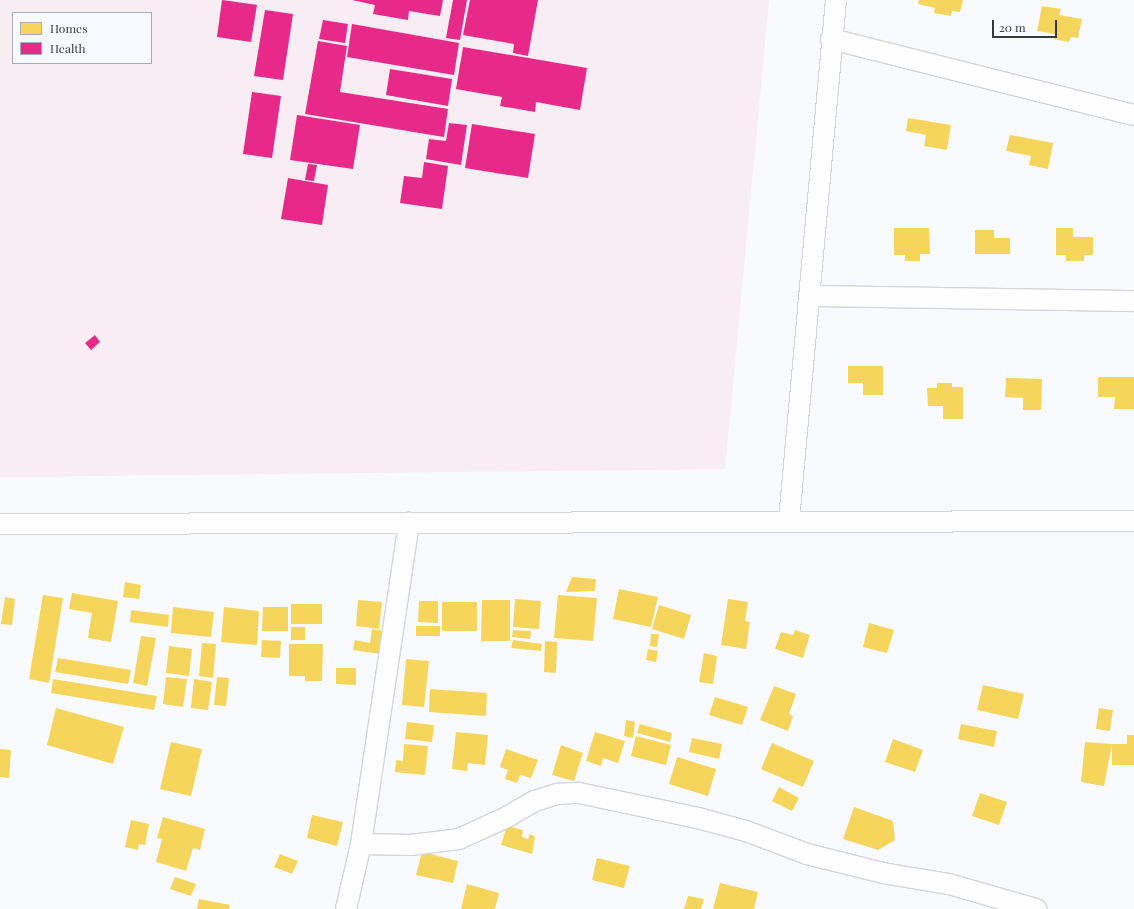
<!DOCTYPE html>
<html>
<head>
<meta charset="utf-8">
<style>
  body { margin:0 }
  #map { position:relative; width:1134px; height:909px; overflow:hidden; background:#f8fafd; font-family:"Playfair Display",serif }
  div>[style] { position:absolute }
  .medical>* { inset:0; background:#f7edf2 }
  .homes>* { inset:0; background:#f6d55c }
  .health>* { inset:0; background:#e7298a }
  .roads { filter:drop-shadow(1px 0 #d4d5d8) drop-shadow(-1px 0 #d4d5d8) drop-shadow(0 1px #d4d5d8) drop-shadow(0 -1px #d4d5d8) }
  .minor>* { height:20px; margin:-10px; padding:0 10px; transform-origin:10px; border-radius:10px; background:#fefeff }
  span { translate:-50% -50%; white-space:nowrap; text-align:center; line-height:1.15; -webkit-text-stroke:4px #f6f9ff; paint-order:stroke }
  .legend { position:absolute; left:12px; top:12px; width:140px; height:52px; box-sizing:border-box; background:#f6f9ff; border:1px solid #aaacb1; margin:0; padding:5px 7px; list-style:none; font-size:12px; color:#38393b }
  .legend li { display:flex; align-items:center; gap:8px; height:20px }
  .legend b { width:20px; border:1px solid #aaacb1 }
  .scale { position:absolute; left:992px; top:20px; width:65px; height:18px; box-sizing:border-box; border:2px solid #38393b; border-top:0; padding-left:5px; font-size:12px; line-height:14px; white-space:nowrap; color:#38393b; -webkit-text-stroke:3px #f6f9ff; paint-order:stroke }
</style>
</head>
<body>
<div id="map">
  <div class="medical">
    <i style="clip-path:polygon(evenodd,0 0,769px 0,725px 469px,0 477px,0 0,13px 13px,151px 13px,151px 63px,13px 63px,13px 13px)"></i>
  </div>
  <div class="homes">
    <i style="clip-path:polygon(919px 0,963px 0,960px 12px,952px 11px,951px 16px,934px 13px,935px 8px,918px 4px)"></i>
    <i style="clip-path:polygon(1042px 6px,1061px 9px,1059px 15px,1082px 19px,1078px 38px,1071px 37px,1069px 42px,1054px 39px,1055px 34px,1037px 31px)"></i>
    <i style="clip-path:polygon(908px 118px,951px 125px,947px 150px,924px 146px,926px 135px,906px 131px)"></i>
    <i style="clip-path:polygon(1010px 135px,1053px 143px,1048px 169px,1029px 165px,1031px 156px,1006px 151px)"></i>
    <i style="clip-path:polygon(894px 228px,929px 228px,930px 254px,920px 254px,920px 261px,905px 261px,905px 255px,894px 255px)"></i>
    <i style="clip-path:polygon(1056px 228px,1073px 228px,1073px 237px,1093px 237px,1093px 255px,1084px 255px,1084px 261px,1066px 261px,1066px 255px,1056px 255px)"></i>
    <i style="clip-path:polygon(975px 230px,994px 230px,994px 238px,1010px 238px,1010px 254px,975px 254px)"></i>
    <i style="clip-path:polygon(848px 366px,883px 366px,883px 395px,863px 395px,863px 383px,848px 383px)"></i>
    <i style="clip-path:polygon(1098px 377px,1134px 377px,1134px 409px,1114px 409px,1115px 397px,1098px 397px)"></i>
    <i style="clip-path:polygon(1006px 378px,1042px 379px,1041px 410px,1023px 410px,1023px 398px,1005px 397px)"></i>
    <i style="clip-path:polygon(937px 383px,952px 383px,952px 387px,963px 387px,963px 419px,943px 419px,943px 406px,928px 406px,927px 388px,937px 388px)"></i>
    <i style="clip-path:polygon(572px 577px,596px 579px,595px 591px,566px 592px)"></i>
    <i style="clip-path:polygon(125px 582px,141px 585px,139px 599px,123px 597px)"></i>
    <i style="clip-path:polygon(619px 589px,658px 597px,651px 627px,613px 619px)"></i>
    <i style="clip-path:polygon(72px 593px,118px 601px,111px 642px,88px 638px,92px 613px,69px 609px)"></i>
    <i style="clip-path:polygon(43px 595px,63px 598px,49px 683px,29px 679px)"></i>
    <i style="clip-path:polygon(558px 595px,597px 598px,593px 641px,554px 638px)"></i>
    <i style="clip-path:polygon(5px 597px,15px 599px,12px 625px,1px 624px)"></i>
    <i style="clip-path:polygon(515px 599px,541px 601px,539px 629px,513px 627px)"></i>
    <i style="clip-path:polygon(728px 599px,748px 602px,745px 621px,750px 622px,746px 649px,721px 645px)"></i>
    <i style="clip-path:polygon(358px 600px,382px 602px,379px 629px,356px 626px)"></i>
    <i style="clip-path:polygon(482px 600px,510px 600px,510px 641px,481px 641px)"></i>
    <i style="clip-path:polygon(419px 601px,438px 601px,438px 623px,418px 622px)"></i>
    <i style="clip-path:polygon(442px 602px,477px 602px,477px 631px,442px 631px)"></i>
    <i style="clip-path:polygon(291px 604px,322px 604px,322px 624px,291px 624px)"></i>
    <i style="clip-path:polygon(659px 605px,691px 615px,684px 639px,652px 629px)"></i>
    <i style="clip-path:polygon(173px 607px,214px 612px,211px 637px,171px 633px)"></i>
    <i style="clip-path:polygon(224px 607px,259px 611px,257px 645px,221px 642px)"></i>
    <i style="clip-path:polygon(263px 607px,288px 607px,288px 631px,262px 631px)"></i>
    <i style="clip-path:polygon(131px 610px,169px 615px,168px 627px,130px 622px)"></i>
    <i style="clip-path:polygon(869px 623px,894px 630px,887px 653px,863px 647px)"></i>
    <i style="clip-path:polygon(416px 626px,440px 626px,440px 636px,416px 636px)"></i>
    <i style="clip-path:polygon(291px 627px,305px 627px,305px 640px,291px 640px)"></i>
    <i style="clip-path:polygon(372px 629px,383px 631px,380px 654px,353px 650px,355px 640px,370px 643px)"></i>
    <i style="clip-path:polygon(513px 630px,531px 631px,530px 639px,512px 637px)"></i>
    <i style="clip-path:polygon(795px 630px,810px 635px,803px 658px,775px 649px,781px 632px,793px 635px)"></i>
    <i style="clip-path:polygon(651px 634px,659px 634px,657px 647px,650px 646px)"></i>
    <i style="clip-path:polygon(141px 636px,156px 638px,147px 686px,133px 683px)"></i>
    <i style="clip-path:polygon(262px 640px,281px 641px,280px 658px,261px 657px)"></i>
    <i style="clip-path:polygon(513px 640px,542px 644px,541px 651px,511px 648px)"></i>
    <i style="clip-path:polygon(545px 641px,557px 642px,556px 673px,544px 672px)"></i>
    <i style="clip-path:polygon(202px 643px,216px 644px,213px 678px,199px 676px)"></i>
    <i style="clip-path:polygon(289px 644px,323px 644px,322px 681px,305px 681px,305px 676px,289px 676px)"></i>
    <i style="clip-path:polygon(169px 646px,192px 649px,189px 676px,166px 673px)"></i>
    <i style="clip-path:polygon(648px 649px,658px 651px,656px 662px,646px 660px)"></i>
    <i style="clip-path:polygon(704px 653px,717px 656px,713px 684px,699px 682px)"></i>
    <i style="clip-path:polygon(58px 658px,131px 670px,128px 684px,55px 672px)"></i>
    <i style="clip-path:polygon(406px 659px,429px 661px,424px 707px,402px 705px)"></i>
    <i style="clip-path:polygon(336px 668px,356px 668px,356px 685px,336px 684px)"></i>
    <i style="clip-path:polygon(166px 677px,187px 679px,183px 707px,163px 704px)"></i>
    <i style="clip-path:polygon(217px 677px,229px 678px,226px 706px,214px 705px)"></i>
    <i style="clip-path:polygon(53px 679px,157px 696px,154px 710px,51px 693px)"></i>
    <i style="clip-path:polygon(194px 679px,212px 682px,208px 710px,191px 708px)"></i>
    <i style="clip-path:polygon(983px 685px,1024px 694px,1018px 719px,977px 710px)"></i>
    <i style="clip-path:polygon(774px 686px,796px 694px,789px 714px,793px 716px,788px 731px,760px 720px)"></i>
    <i style="clip-path:polygon(430px 689px,487px 693px,486px 716px,429px 712px)"></i>
    <i style="clip-path:polygon(715px 697px,748px 707px,742px 725px,709px 715px)"></i>
    <i style="clip-path:polygon(56px 708px,124px 727px,113px 764px,47px 745px)"></i>
    <i style="clip-path:polygon(1099px 708px,1113px 710px,1110px 731px,1096px 729px)"></i>
    <i style="clip-path:polygon(626px 720px,635px 722px,633px 738px,624px 736px)"></i>
    <i style="clip-path:polygon(407px 722px,434px 725px,432px 742px,405px 739px)"></i>
    <i style="clip-path:polygon(640px 724px,672px 733px,670px 742px,637px 733px)"></i>
    <i style="clip-path:polygon(961px 724px,997px 731px,994px 747px,958px 739px)"></i>
    <i style="clip-path:polygon(456px 732px,488px 735px,485px 765px,468px 763px,467px 771px,452px 769px)"></i>
    <i style="clip-path:polygon(595px 732px,625px 741px,618px 763px,603px 758px,601px 766px,586px 761px)"></i>
    <i style="clip-path:polygon(1127px 735px,1134px 735px,1134px 765px,1112px 765px,1112px 744px,1127px 744px)"></i>
    <i style="clip-path:polygon(636px 736px,671px 745px,666px 765px,631px 756px)"></i>
    <i style="clip-path:polygon(692px 738px,722px 744px,719px 759px,689px 752px)"></i>
    <i style="clip-path:polygon(893px 739px,923px 750px,915px 772px,885px 762px)"></i>
    <i style="clip-path:polygon(171px 742px,202px 749px,191px 796px,160px 789px)"></i>
    <i style="clip-path:polygon(1085px 742px,1112px 744px,1104px 786px,1081px 782px)"></i>
    <i style="clip-path:polygon(772px 743px,814px 761px,803px 787px,761px 769px)"></i>
    <i style="clip-path:polygon(404px 744px,428px 746px,425px 775px,395px 772px,396px 760px,403px 761px)"></i>
    <i style="clip-path:polygon(561px 745px,583px 753px,574px 781px,552px 775px)"></i>
    <i style="clip-path:polygon(0 749px,11px 750px,9px 778px,0 777px)"></i>
    <i style="clip-path:polygon(506px 749px,538px 760px,531px 778px,520px 775px,517px 783px,505px 779px,508px 770px,500px 767px)"></i>
    <i style="clip-path:polygon(677px 757px,716px 769px,708px 796px,669px 784px)"></i>
    <i style="clip-path:polygon(779px 787px,799px 798px,792px 811px,772px 801px)"></i>
    <i style="clip-path:polygon(980px 793px,1007px 802px,999px 825px,972px 816px)"></i>
    <i style="clip-path:polygon(854px 807px,893px 821px,895px 840px,878px 850px,843px 839px)"></i>
    <i style="clip-path:polygon(312px 815px,343px 822px,337px 846px,307px 838px)"></i>
    <i style="clip-path:polygon(163px 817px,205px 829px,200px 850px,193px 848px,186px 871px,156px 862px,162px 839px,157px 838px)"></i>
    <i style="clip-path:polygon(131px 820px,149px 824px,145px 845px,139px 844px,138px 850px,125px 847px)"></i>
    <i style="clip-path:polygon(507px 826px,523px 830px,522px 837px,528px 839px,530px 834px,535px 837px,532px 854px,501px 845px)"></i>
    <i style="clip-path:polygon(422px 852px,458px 861px,453px 883px,416px 875px)"></i>
    <i style="clip-path:polygon(280px 854px,298px 861px,292px 874px,274px 867px)"></i>
    <i style="clip-path:polygon(597px 858px,630px 866px,624px 888px,592px 880px)"></i>
    <i style="clip-path:polygon(175px 877px,196px 884px,191px 896px,170px 889px)"></i>
    <i style="clip-path:polygon(720px 883px,758px 892px,754px 909px,713px 909px)"></i>
    <i style="clip-path:polygon(467px 884px,499px 893px,495px 909px,461px 909px)"></i>
    <i style="clip-path:polygon(688px 896px,704px 899px,701px 909px,684px 909px)"></i>
    <i style="clip-path:polygon(199px 899px,230px 905px,229px 909px,197px 909px)"></i>
  </div>
  <div class="health">
    <i style="clip-path:polygon(222px 0,257px 5px,251px 42px,217px 37px)"></i>
    <i style="clip-path:polygon(352px 0,443px 0,440px 16px,409px 11px,408px 20px,373px 14px,375px 5px)"></i>
    <i style="clip-path:polygon(453px 0,467px 0,460px 40px,446px 38px)"></i>
    <i style="clip-path:polygon(470px 0,538px 0,528px 56px,513px 53px,514px 44px,463px 35px)"></i>
    <i style="clip-path:polygon(265px 10px,293px 14px,283px 80px,254px 76px)"></i>
    <i style="clip-path:polygon(323px 20px,348px 24px,345px 43px,319px 39px)"></i>
    <i style="clip-path:polygon(352px 24px,459px 43px,454px 75px,347px 57px)"></i>
    <i style="clip-path:polygon(318px 41px,347px 46px,340px 92px,448px 109px,444px 137px,305px 114px)"></i>
    <i style="clip-path:polygon(463px 47px,587px 68px,580px 110px,536px 102px,535px 112px,500px 106px,502px 97px,456px 89px)"></i>
    <i style="clip-path:polygon(390px 69px,452px 79px,448px 106px,386px 95px)"></i>
    <i style="clip-path:polygon(252px 92px,281px 96px,272px 158px,243px 154px)"></i>
    <i style="clip-path:polygon(297px 115px,360px 125px,353px 169px,290px 160px)"></i>
    <i style="clip-path:polygon(449px 123px,467px 125px,461px 165px,426px 159px,429px 139px,446px 141px)"></i>
    <i style="clip-path:polygon(472px 124px,535px 134px,528px 178px,465px 168px)"></i>
    <i style="clip-path:polygon(424px 162px,448px 166px,442px 209px,400px 203px,404px 176px,422px 178px)"></i>
    <i style="clip-path:polygon(308px 164px,317px 165px,314px 181px,305px 180px)"></i>
    <i style="clip-path:polygon(288px 178px,328px 185px,322px 225px,281px 219px)"></i>
    <i style="clip-path:polygon(95px 335px,100px 342px,91px 350px,85px 343px)"></i>
  </div>
  <div class="roads">
    <div class="minor">
      <i style="left:831px;top:39px;width:312px;rotate:14.1deg"></i>
      <i style="left:811px;top:296px;width:323px;rotate:0.9deg"></i>
      <i style="left:789px;top:520px;width:522px;rotate:-84.84deg"></i>
      <i style="left:0;top:524px;width:1134px;rotate:-0.15deg"></i>
      <i style="left:361px;top:844px;width:50px;rotate:1.1deg"></i>
      <i style="left:411px;top:845px;width:48px;rotate:-7.1deg"></i>
      <i style="left:459px;top:839px;width:53px;rotate:-24.6deg"></i>
      <i style="left:507px;top:817px;width:32px;rotate:-30deg"></i>
      <i style="left:535px;top:801px;width:23px;rotate:-18deg"></i>
      <i style="left:557px;top:794px;width:22px;rotate:-3deg"></i>
      <i style="left:579px;top:793px;width:122px;rotate:11.9deg"></i>
      <i style="left:698px;top:818px;width:50px;rotate:15.2deg"></i>
      <i style="left:746px;top:831px;width:65px;rotate:20.7deg"></i>
      <i style="left:807px;top:854px;width:78px;rotate:14deg"></i>
      <i style="left:883px;top:873px;width:67px;rotate:9.5deg"></i>
      <i style="left:949px;top:884px;width:91px;rotate:16deg"></i>
      <i style="left:346px;top:909px;width:67px;rotate:-77deg"></i>
      <i style="left:361px;top:844px;width:325px;rotate:-81.5deg"></i>
    </div>
  </div>
  <ul class="legend">
  <li><b style="height:11px;background:#f6d55c"></b>Homes</li>
  <li><b style="height:11px;background:#e7298a"></b>Health</li>
  </ul>
  <div class="scale">20 m</div>
</div>
</body>
</html>
